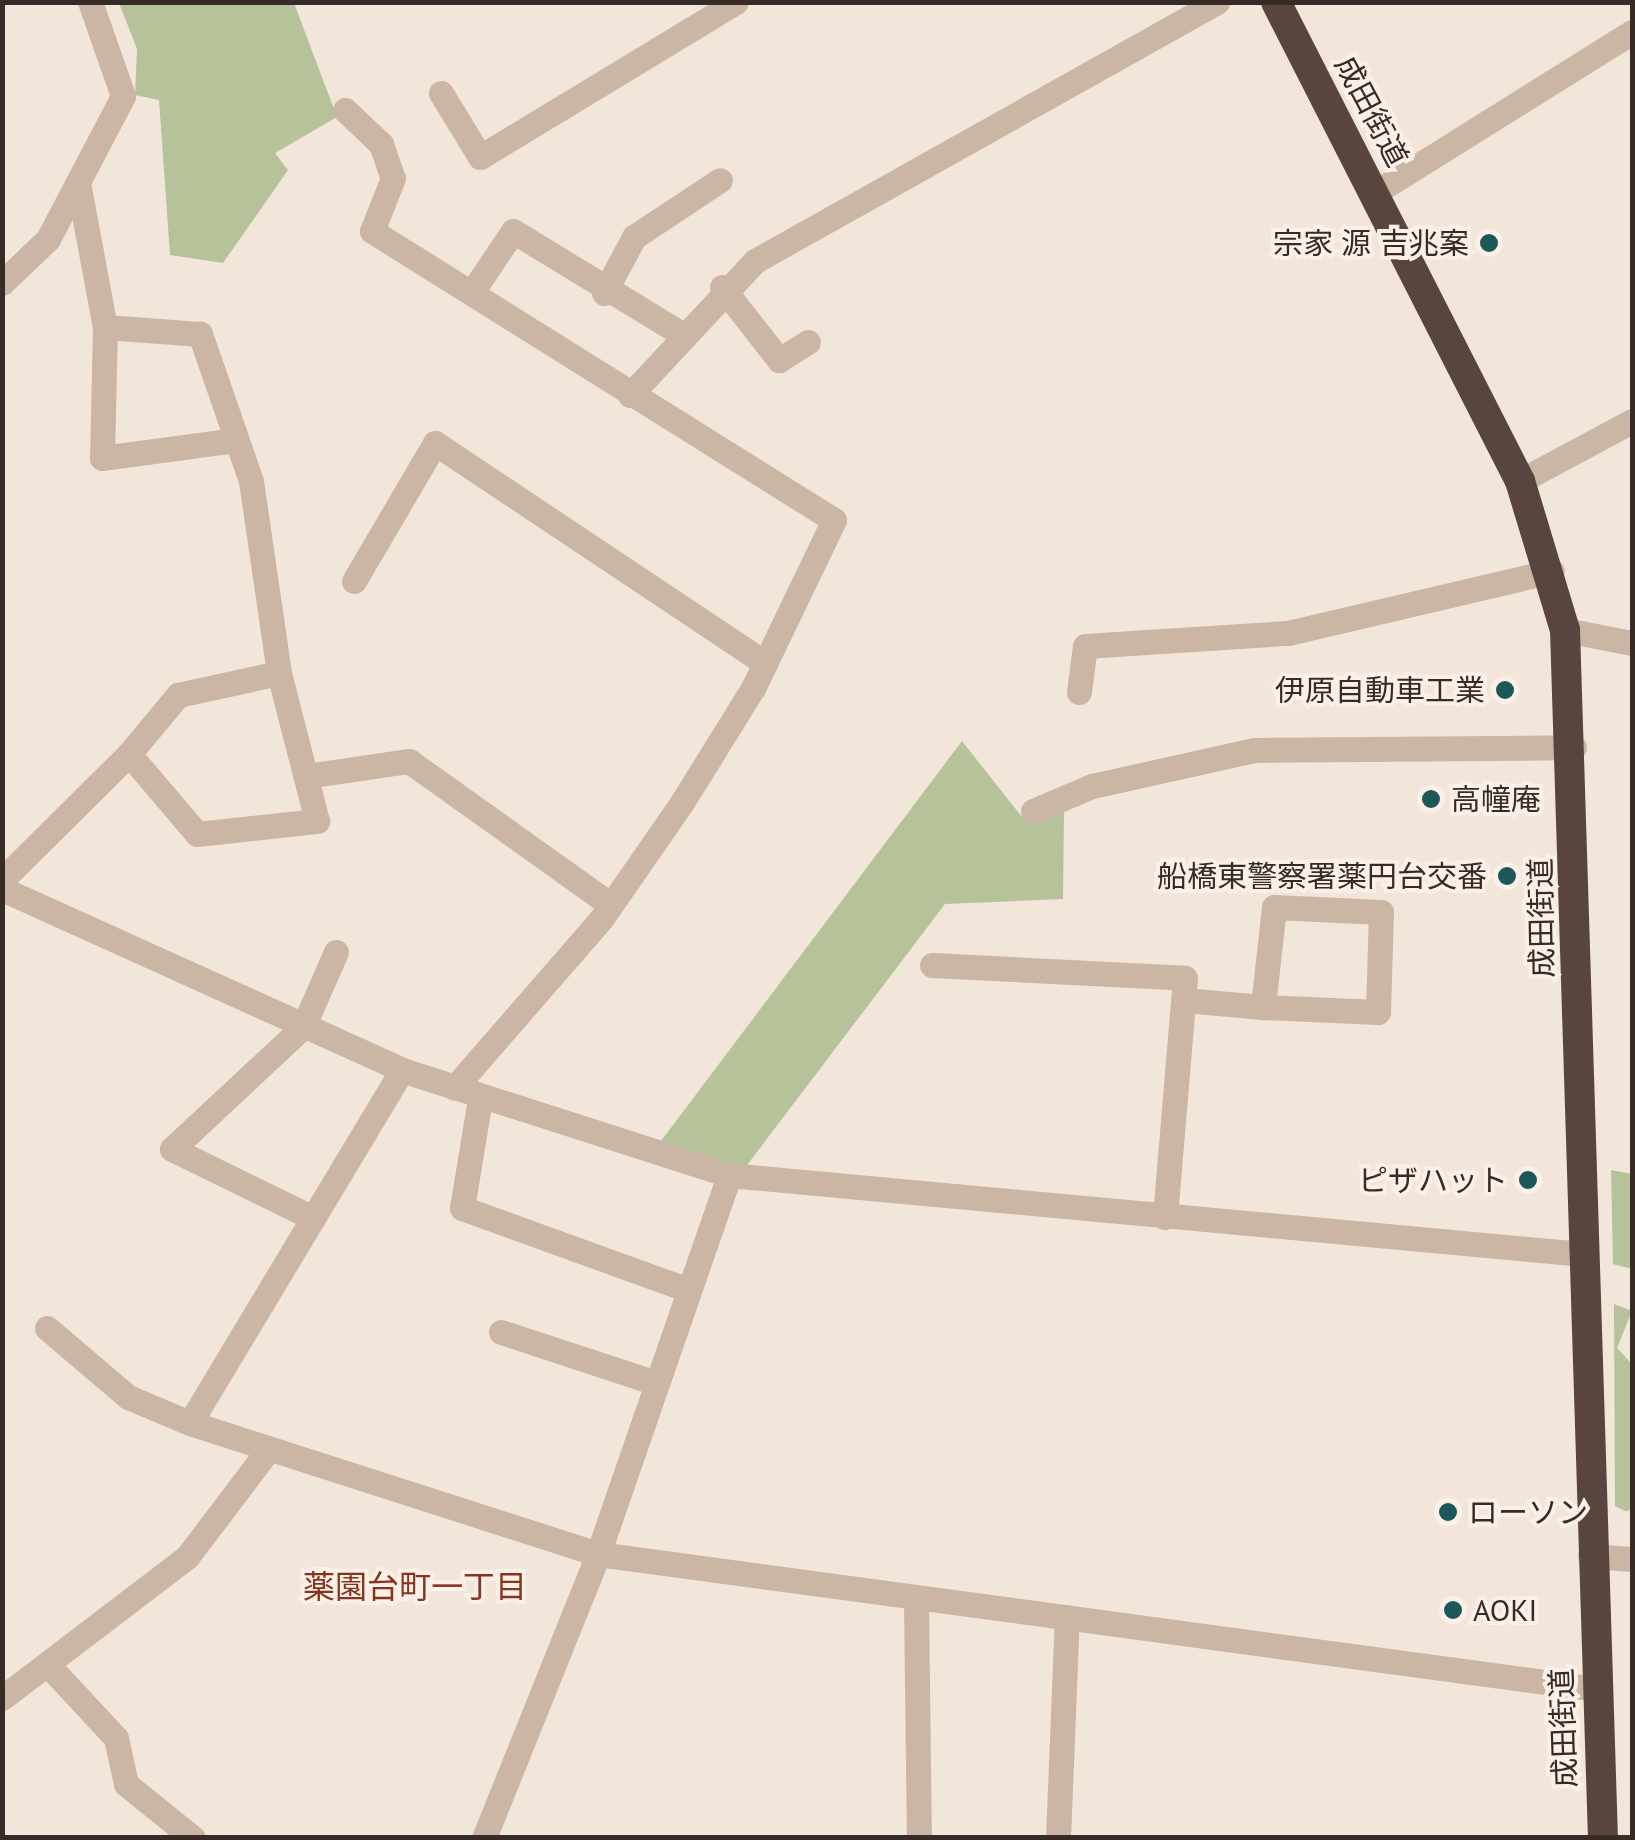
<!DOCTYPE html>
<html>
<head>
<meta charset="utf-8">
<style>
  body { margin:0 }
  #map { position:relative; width:1635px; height:1840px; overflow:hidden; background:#f2e6da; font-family:"PT Sans","Noto Sans JP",sans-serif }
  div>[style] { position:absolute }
  .green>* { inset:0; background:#b5c29a }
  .minor>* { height:25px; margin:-12.5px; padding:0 12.5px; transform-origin:12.5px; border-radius:12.5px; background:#cbb6a6 }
  .highway>* { height:30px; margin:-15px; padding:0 15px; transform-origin:15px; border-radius:15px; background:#58453e }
  .dots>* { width:28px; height:28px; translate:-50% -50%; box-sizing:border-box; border:5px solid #faf0e7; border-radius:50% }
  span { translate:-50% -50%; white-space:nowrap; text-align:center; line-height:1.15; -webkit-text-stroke:8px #faf0e7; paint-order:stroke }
  .street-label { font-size:30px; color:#362b27 }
  .poi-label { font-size:30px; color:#362b27 }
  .right { translate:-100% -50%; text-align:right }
  .left { translate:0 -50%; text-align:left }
  .neighbourhood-label { font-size:32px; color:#87341e }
  .frame { position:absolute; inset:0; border:5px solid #362b27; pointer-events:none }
</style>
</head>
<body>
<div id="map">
  <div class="green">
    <i style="clip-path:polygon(119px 3px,294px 3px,337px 117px,275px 153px,288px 170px,223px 263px,170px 255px,159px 100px,135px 95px,137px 49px)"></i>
    <i style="clip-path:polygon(962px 741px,1026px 822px,1064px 811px,1063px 899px,945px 904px,744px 1169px,658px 1145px)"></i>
    <i style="clip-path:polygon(1611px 1170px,1632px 1174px,1632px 1269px,1613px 1264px)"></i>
    <i style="clip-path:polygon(1614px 1304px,1632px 1311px,1617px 1348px,1632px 1364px,1632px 1510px,1625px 1511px,1615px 1506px)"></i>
  </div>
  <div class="minor">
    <i style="left:441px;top:93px;width:75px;rotate:58.6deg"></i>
    <i style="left:480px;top:157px;width:299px;rotate:-31.2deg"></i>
    <i style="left:345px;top:110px;width:50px;rotate:43.4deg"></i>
    <i style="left:381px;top:144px;width:36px;rotate:71deg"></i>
    <i style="left:393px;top:178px;width:57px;rotate:111.6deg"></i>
    <i style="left:372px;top:231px;width:545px;rotate:32.03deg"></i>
    <i style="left:834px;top:520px;width:187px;rotate:115.7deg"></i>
    <i style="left:753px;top:688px;width:133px;rotate:121.8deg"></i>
    <i style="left:683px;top:801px;width:142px;rotate:124.7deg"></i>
    <i style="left:602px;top:918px;width:225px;rotate:131deg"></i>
    <i style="left:78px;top:182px;width:147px;rotate:79.5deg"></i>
    <i style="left:105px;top:327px;width:131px;rotate:91.3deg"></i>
    <i style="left:102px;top:458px;width:134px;rotate:-7.7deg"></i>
    <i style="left:1376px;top:192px;width:302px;rotate:-32deg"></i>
    <i style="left:2px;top:283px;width:64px;rotate:-43.7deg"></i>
    <i style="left:48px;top:239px;width:161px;rotate:-62.3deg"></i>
    <i style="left:123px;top:96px;width:100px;rotate:-109.3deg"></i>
    <i style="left:722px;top:287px;width:93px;rotate:52deg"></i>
    <i style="left:779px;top:360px;width:34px;rotate:-32deg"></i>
    <i style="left:472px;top:292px;width:73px;rotate:-56.1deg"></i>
    <i style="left:513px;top:231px;width:196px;rotate:31.4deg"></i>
    <i style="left:604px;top:293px;width:64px;rotate:-61.8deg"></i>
    <i style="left:634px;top:237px;width:103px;rotate:-33.5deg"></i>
    <i style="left:630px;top:395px;width:183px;rotate:-47deg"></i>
    <i style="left:755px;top:261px;width:530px;rotate:-29.28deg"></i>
    <i style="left:1520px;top:481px;width:127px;rotate:-28.2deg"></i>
    <i style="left:354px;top:581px;width:160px;rotate:-59.6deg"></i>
    <i style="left:435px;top:443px;width:397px;rotate:33.7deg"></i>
    <i style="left:1565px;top:630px;width:68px;rotate:11deg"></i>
    <i style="left:1079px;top:692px;width:46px;rotate:-82.6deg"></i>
    <i style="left:1085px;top:646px;width:203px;rotate:-3.7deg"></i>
    <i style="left:1288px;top:633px;width:271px;rotate:-13.2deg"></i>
    <i style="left:129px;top:754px;width:77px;rotate:-50.3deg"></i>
    <i style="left:178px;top:695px;width:103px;rotate:-12.3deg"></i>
    <i style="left:307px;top:776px;width:103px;rotate:-8.4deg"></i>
    <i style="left:409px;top:761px;width:248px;rotate:35.5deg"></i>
    <i style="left:1033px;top:811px;width:64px;rotate:-23deg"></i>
    <i style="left:1092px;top:786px;width:166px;rotate:-12.5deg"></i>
    <i style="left:1254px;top:750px;width:320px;rotate:-0.5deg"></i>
    <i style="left:2px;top:880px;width:179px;rotate:-44.8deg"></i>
    <i style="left:129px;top:754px;width:105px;rotate:49.6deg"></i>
    <i style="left:197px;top:834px;width:121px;rotate:-6.2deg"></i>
    <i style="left:317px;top:821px;width:153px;rotate:-104.4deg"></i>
    <i style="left:279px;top:673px;width:194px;rotate:-98.3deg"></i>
    <i style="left:251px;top:481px;width:156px;rotate:-109.1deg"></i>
    <i style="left:200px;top:334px;width:95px;rotate:-175.8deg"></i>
    <i style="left:2px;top:889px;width:439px;rotate:24.3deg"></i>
    <i style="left:402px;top:1070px;width:343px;rotate:17.8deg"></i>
    <i style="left:729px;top:1175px;width:857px;rotate:5.29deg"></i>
    <i style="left:932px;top:965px;width:253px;rotate:2.9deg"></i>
    <i style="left:1185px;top:978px;width:240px;rotate:94.8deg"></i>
    <i style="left:1183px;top:1000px;width:80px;rotate:5deg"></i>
    <i style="left:1263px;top:1007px;width:115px;rotate:2.5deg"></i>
    <i style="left:1378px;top:1012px;width:100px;rotate:-88.3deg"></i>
    <i style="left:1381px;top:912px;width:107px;rotate:-177.3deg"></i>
    <i style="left:1274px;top:907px;width:101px;rotate:96.3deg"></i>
    <i style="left:402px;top:1070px;width:412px;rotate:121deg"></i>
    <i style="left:190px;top:1423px;width:429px;rotate:17.8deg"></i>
    <i style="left:598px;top:1554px;width:1008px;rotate:7.7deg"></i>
    <i style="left:480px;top:1099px;width:110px;rotate:99.4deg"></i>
    <i style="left:462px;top:1208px;width:241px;rotate:19.9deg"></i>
    <i style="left:313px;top:1218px;width:157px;rotate:-153.9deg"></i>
    <i style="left:172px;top:1149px;width:179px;rotate:-43deg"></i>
    <i style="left:303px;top:1027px;width:82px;rotate:-66.3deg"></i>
    <i style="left:47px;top:1328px;width:106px;rotate:40.4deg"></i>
    <i style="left:128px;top:1397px;width:67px;rotate:22.8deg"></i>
    <i style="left:501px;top:1332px;width:163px;rotate:18.2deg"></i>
    <i style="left:1590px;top:1556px;width:42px;rotate:4.1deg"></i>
    <i style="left:916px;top:1601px;width:237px;rotate:89.3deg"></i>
    <i style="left:49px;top:1666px;width:98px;rotate:47.1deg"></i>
    <i style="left:116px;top:1738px;width:47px;rotate:77.7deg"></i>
    <i style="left:126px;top:1784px;width:86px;rotate:38.9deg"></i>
    <i style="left:2px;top:1698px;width:233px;rotate:-37.3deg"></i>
    <i style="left:187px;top:1557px;width:131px;rotate:-52.8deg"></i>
    <i style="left:484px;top:1838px;width:306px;rotate:-68.1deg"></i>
    <i style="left:598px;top:1554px;width:401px;rotate:-70.9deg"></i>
    <i style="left:1058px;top:1838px;width:221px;rotate:-87.7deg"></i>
  </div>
  <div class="highway">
    <i style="left:1276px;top:2px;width:538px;rotate:63.01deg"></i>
    <i style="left:1520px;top:481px;width:156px;rotate:73.2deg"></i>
    <i style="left:1565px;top:630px;width:1209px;rotate:88.2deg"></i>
  </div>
  <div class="dots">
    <i style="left:1489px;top:243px;background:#1c5759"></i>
    <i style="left:1505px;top:690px;background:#1c5759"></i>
    <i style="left:1431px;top:799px;background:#1c5759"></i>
    <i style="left:1507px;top:876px;background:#1c5759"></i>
    <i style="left:1528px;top:1180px;background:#1c5759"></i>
    <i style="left:1448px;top:1512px;background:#1c5759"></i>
    <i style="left:1453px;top:1610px;background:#1c5759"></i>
  </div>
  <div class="street-label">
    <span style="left:1372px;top:111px;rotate:62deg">成田街道</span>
    <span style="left:1541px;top:918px;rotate:-91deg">成田街道</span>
    <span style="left:1563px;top:1728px;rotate:-92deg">成田街道</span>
  </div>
  <div class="poi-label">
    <span class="right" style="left:1469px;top:243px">宗家 源 吉兆案</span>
    <span class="right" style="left:1485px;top:690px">伊原自動車工業</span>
    <span class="left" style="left:1451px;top:799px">高幢庵</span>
    <span class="right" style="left:1487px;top:876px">船橋東警察署薬円台交番</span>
    <span class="right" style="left:1508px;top:1180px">ピザハット</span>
    <span class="left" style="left:1468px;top:1512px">ローソン</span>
    <span class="left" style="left:1473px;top:1610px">AOKI</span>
  </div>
  <div class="neighbourhood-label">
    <span style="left:415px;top:1586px">薬園台町一丁目</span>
  </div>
  <div class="frame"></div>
</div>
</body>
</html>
